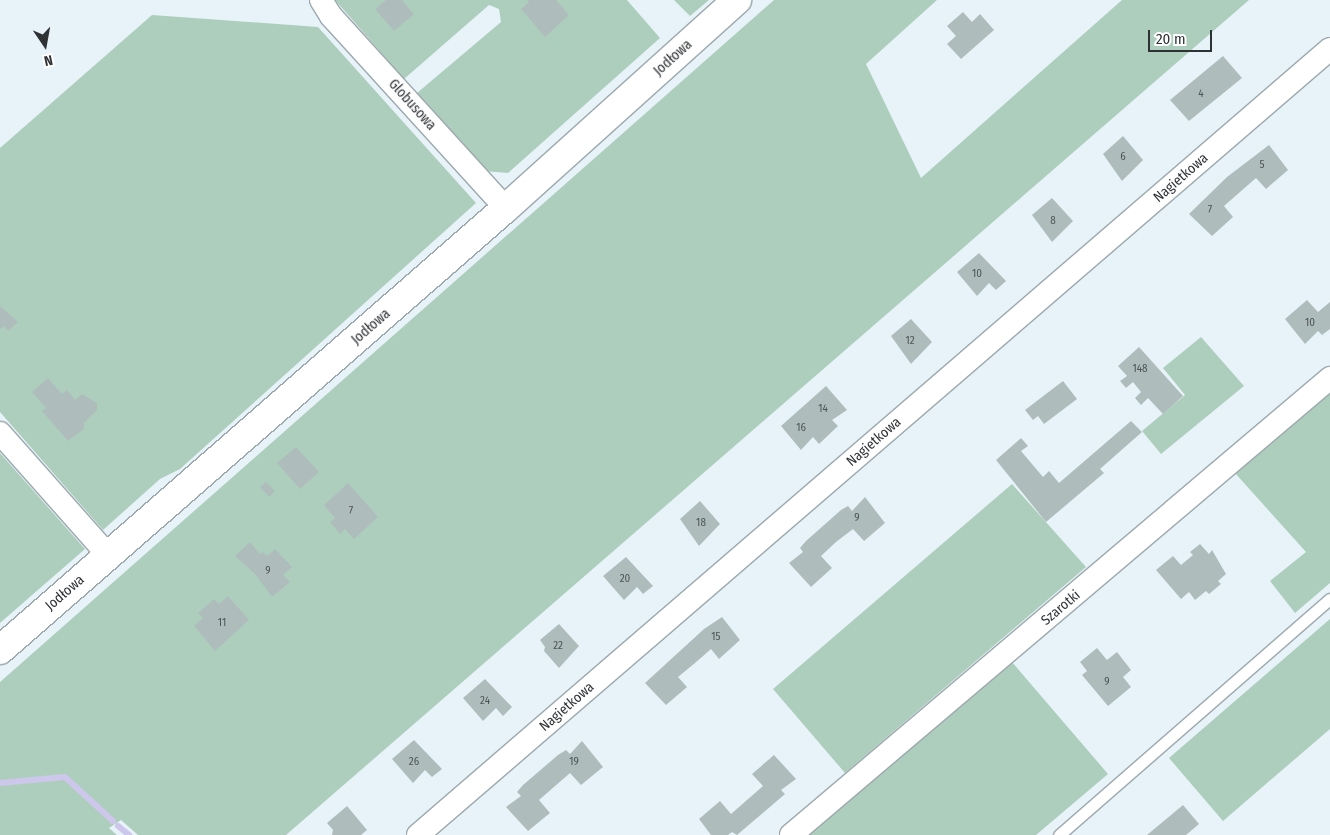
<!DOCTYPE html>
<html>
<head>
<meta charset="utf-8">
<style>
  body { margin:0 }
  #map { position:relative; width:1330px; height:835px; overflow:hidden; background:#e7f3f9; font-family:"Fira Sans Condensed",sans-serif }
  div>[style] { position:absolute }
  .green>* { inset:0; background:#aecebd }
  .stream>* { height:6px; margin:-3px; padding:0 3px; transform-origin:3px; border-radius:3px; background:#cdc7ec }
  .building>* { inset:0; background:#aebdbc }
  .roads { filter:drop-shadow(1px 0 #9da9ae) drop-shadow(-1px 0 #9da9ae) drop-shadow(0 1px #9da9ae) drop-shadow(0 -1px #9da9ae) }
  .service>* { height:11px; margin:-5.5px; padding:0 5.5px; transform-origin:5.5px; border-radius:5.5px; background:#fff }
  .minor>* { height:22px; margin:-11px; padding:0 11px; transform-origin:11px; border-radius:11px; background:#fff }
  .tertiary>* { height:28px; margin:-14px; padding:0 14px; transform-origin:14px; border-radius:14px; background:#fff }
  span { translate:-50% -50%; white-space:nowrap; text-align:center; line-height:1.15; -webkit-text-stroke:4px #fefefe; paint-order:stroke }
  .number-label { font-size:11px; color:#4e5557 }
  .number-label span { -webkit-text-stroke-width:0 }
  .street-label { font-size:14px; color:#2e3235 }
  .north { position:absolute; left:20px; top:20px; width:50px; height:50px; -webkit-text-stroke:4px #fefefe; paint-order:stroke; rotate:168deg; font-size:14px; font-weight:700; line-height:20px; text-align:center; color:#2e3235 }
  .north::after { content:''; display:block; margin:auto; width:18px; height:22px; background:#2e3235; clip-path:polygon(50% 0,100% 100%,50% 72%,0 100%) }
  .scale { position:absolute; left:1148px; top:30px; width:64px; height:22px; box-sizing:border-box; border:2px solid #2e3235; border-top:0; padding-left:6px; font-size:15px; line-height:18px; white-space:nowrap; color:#2e3235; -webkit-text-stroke:4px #fefefe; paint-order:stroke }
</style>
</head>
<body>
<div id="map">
  <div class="green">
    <i style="clip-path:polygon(335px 0,627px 0,660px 38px,508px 173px,484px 171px,417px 93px,501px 22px,499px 9px,489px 5px,404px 79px)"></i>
    <i style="clip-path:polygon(674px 0,709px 0,690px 16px)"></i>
    <i style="clip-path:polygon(774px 0,937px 0,866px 64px,921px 178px,1122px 0,1249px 0,286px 835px,138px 835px,121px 820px,109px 828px,117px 835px,0 835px,0 682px)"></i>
    <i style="clip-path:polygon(152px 15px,318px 27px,476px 203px,180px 469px,160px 479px,103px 530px,0 412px,0 148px)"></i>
    <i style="clip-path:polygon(1201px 337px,1244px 386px,1161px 454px,1142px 431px,1185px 395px,1163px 368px)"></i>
    <i style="clip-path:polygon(1330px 389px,1330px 583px,1295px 613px,1270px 581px,1306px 552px,1235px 473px)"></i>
    <i style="clip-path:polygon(0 453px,85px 549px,0 623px)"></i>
    <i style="clip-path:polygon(1012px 484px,1086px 567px,845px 773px,773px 689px)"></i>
    <i style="clip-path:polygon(1330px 619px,1330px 729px,1223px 821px,1169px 758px)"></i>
    <i style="clip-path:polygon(1012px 662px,1108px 774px,1036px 835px,809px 835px)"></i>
  </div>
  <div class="stream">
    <i style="left:0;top:783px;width:65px;rotate:-5.3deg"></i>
    <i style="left:65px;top:777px;width:65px;rotate:42.5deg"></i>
    <i style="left:118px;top:826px;width:14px;rotate:39deg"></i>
  </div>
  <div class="building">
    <i style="clip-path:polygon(386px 0,402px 0,414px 14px,394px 31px,375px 9px)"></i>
    <i style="clip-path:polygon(527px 0,556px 0,569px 15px,545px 37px,521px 9px,529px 2px)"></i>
    <i style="clip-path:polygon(963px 12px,972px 22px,980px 14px,994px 30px,961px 59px,947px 44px,956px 36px,947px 26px)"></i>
    <i style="clip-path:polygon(1223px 56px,1242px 78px,1189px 121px,1170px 100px)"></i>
    <i style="clip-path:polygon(1123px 136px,1143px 160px,1122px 181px,1103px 154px)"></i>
    <i style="clip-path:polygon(1269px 145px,1288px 170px,1266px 189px,1256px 178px,1224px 206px,1233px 217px,1212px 236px,1189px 214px,1227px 177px)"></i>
    <i style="clip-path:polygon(1052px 198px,1073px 221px,1052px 242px,1032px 215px)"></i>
    <i style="clip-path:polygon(979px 253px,1006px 281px,996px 290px,989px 283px,977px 296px,957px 272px)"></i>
    <i style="clip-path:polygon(1307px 300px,1318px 312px,1330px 302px,1330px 329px,1322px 335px,1318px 331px,1305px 344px,1285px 319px)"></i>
    <i style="clip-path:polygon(0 306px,18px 322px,8px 331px,4px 326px,0 329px)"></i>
    <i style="clip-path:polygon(911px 319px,932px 342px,911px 364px,891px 336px)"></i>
    <i style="clip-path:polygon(1139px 347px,1183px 396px,1163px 414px,1148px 398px,1141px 405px,1135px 398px,1141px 392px,1133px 382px,1126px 388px,1120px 381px,1127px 376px,1118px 366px)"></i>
    <i style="clip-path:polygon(48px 378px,62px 394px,67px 390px,75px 400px,82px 394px,97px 403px,97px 410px,84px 423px,84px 429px,68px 441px,42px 411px,46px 408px,32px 392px)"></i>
    <i style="clip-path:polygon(1063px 381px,1077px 399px,1044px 424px,1038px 416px,1033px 420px,1025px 410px)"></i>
    <i style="clip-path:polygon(826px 386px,847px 410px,832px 420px,838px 426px,819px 444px,813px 437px,801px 450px,781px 426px)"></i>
    <i style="clip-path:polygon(1131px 421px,1142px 432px,1100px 469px,1104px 473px,1046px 522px,996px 460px,1021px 438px,1028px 446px,1021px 451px,1043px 477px,1049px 471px,1059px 483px)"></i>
    <i style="clip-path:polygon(296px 447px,319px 472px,300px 489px,277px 463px)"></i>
    <i style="clip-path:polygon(266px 482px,275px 491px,269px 497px,260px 487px)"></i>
    <i style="clip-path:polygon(348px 483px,378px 517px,354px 539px,345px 529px,340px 534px,330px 522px,335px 518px,324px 505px)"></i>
    <i style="clip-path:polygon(865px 497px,885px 523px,864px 541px,853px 529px,836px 542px,821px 556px,832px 568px,811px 587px,789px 563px,803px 552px,800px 548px,806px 541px,841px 510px,848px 506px,852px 511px)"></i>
    <i style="clip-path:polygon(700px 501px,720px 524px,699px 546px,680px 519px)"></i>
    <i style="clip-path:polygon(250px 542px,260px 554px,263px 552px,267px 556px,275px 549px,292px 567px,283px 575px,290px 582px,272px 597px,255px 574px,235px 556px)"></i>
    <i style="clip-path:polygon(1200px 544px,1209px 554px,1212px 550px,1226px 574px,1218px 581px,1221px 584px,1209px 594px,1206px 591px,1195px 600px,1189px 592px,1181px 599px,1156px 570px,1173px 556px,1181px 565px,1193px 555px,1190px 552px)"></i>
    <i style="clip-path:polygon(626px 557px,653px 586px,643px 594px,637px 587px,624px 600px,603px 576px)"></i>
    <i style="clip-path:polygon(228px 596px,249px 620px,215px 651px,194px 626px,203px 618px,198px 613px,214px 599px,219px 604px)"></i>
    <i style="clip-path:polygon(722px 617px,740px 640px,719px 659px,711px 649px,695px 663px,678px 677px,687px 687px,666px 705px,645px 683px,704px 629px)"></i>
    <i style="clip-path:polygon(559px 624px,579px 646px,559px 668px,544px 651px,545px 647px,540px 640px)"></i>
    <i style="clip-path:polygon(1097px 648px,1107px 660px,1117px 652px,1131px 670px,1123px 677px,1131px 687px,1108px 706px,1082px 675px,1087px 671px,1080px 662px)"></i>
    <i style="clip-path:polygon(485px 679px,512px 707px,503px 716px,496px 708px,483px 721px,463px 698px)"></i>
    <i style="clip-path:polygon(414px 740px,442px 769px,432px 777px,425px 770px,413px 783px,392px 759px)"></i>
    <i style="clip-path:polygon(582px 741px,603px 767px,581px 785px,570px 773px,539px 800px,550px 813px,528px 831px,506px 807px,521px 796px,517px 792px,523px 785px,558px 755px,566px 750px,570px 754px)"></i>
    <i style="clip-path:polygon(774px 755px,796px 779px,781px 790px,785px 794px,737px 835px,732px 832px,728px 835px,711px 835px,699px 819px,720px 801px,731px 814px,763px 786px,752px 774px)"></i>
    <i style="clip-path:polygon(1183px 805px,1199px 824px,1186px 835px,1147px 835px)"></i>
    <i style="clip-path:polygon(347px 806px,367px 830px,361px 835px,332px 835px,333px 830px,327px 823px)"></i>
  </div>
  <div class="roads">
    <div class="service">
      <i style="left:1059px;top:835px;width:359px;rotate:-41.1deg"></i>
    </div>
    <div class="minor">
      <i style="left:321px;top:0;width:19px;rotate:58deg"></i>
      <i style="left:331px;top:16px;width:260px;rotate:47.7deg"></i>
      <i style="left:0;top:433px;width:163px;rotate:48.5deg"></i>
      <i style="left:418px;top:835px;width:1204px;rotate:-40.76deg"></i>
      <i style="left:791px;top:835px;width:707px;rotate:-40.29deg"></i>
    </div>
    <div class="tertiary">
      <i style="left:0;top:650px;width:672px;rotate:-41.14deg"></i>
      <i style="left:506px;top:208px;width:311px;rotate:-42deg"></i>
    </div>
  </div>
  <div class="number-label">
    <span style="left:1201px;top:94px">4</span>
    <span style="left:1123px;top:157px">6</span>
    <span style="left:1262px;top:165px">5</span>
    <span style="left:1210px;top:210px">7</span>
    <span style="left:1053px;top:221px">8</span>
    <span style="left:977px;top:274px">10</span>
    <span style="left:1310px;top:323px">10</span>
    <span style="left:910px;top:341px">12</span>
    <span style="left:1140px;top:369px">148</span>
    <span style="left:823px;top:409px">14</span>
    <span style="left:801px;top:428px">16</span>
    <span style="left:351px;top:511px">7</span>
    <span style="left:857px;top:518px">9</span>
    <span style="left:701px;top:523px">18</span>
    <span style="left:268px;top:571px">9</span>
    <span style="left:625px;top:579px">20</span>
    <span style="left:222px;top:623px">11</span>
    <span style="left:716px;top:637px">15</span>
    <span style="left:558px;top:646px">22</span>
    <span style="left:1107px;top:682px">9</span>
    <span style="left:485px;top:701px">24</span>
    <span style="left:414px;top:762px">26</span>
    <span style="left:574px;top:762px">19</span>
  </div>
  <div class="street-label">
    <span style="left:673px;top:58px;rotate:-42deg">Jodłowa</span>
    <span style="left:412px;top:105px;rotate:48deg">Globusowa</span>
    <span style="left:1181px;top:178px;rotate:-41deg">Nagietkowa</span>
    <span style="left:371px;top:327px;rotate:-41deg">Jodłowa</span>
    <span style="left:874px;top:442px;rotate:-41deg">Nagietkowa</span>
    <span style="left:65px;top:593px;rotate:-41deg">Jodłowa</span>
    <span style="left:1061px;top:608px;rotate:-40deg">Szarotki</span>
    <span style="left:567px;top:707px;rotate:-41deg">Nagietkowa</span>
  </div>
  <div class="north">N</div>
  <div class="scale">20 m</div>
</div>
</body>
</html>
